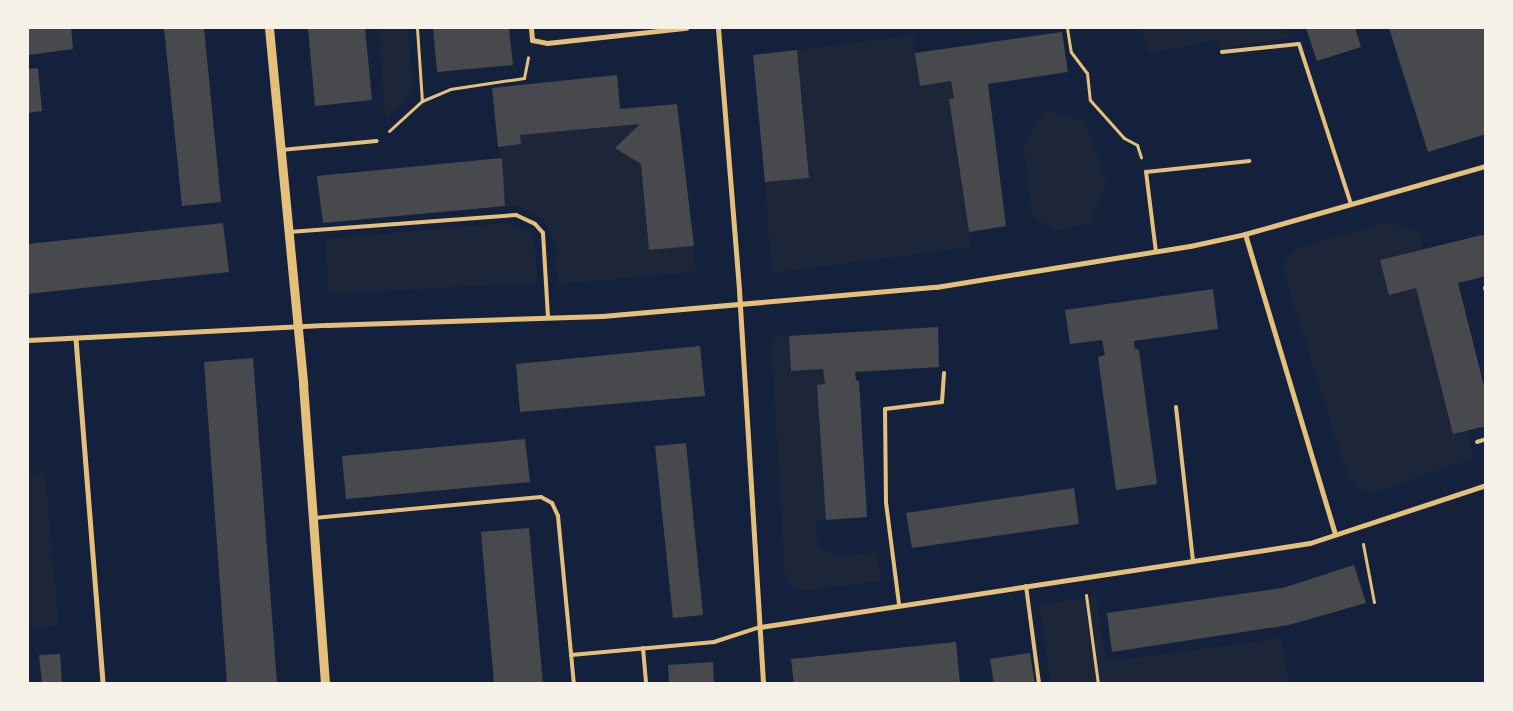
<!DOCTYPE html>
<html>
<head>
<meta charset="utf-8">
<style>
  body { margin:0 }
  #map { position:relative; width:1513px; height:711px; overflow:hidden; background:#14213d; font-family:"Alegreya Sans",sans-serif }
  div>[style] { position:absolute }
  .green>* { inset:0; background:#1d2539 }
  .building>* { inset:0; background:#48494c }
  .path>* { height:3px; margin:-1.5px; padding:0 1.5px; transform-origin:1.5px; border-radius:1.5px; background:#e5c07b }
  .service>* { height:4px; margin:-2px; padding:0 2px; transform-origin:2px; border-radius:2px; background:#e5c07b }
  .pedestrian>* { height:4.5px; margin:-2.25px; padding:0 2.25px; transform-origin:2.25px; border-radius:2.25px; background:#e5c07b }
  .minor>* { height:5px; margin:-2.5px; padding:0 2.5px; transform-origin:2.5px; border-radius:2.5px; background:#e5c07b }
  .tertiary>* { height:9px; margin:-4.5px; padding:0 4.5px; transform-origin:4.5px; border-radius:4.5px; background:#e5c07b }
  span { translate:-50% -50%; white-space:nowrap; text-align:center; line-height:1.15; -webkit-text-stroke:4px #f6f1e7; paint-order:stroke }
  .frame { position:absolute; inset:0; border:29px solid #f6f1e7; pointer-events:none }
</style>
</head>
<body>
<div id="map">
  <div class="green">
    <i style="clip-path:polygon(378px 28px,408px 28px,413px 94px,386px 119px)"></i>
    <i style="clip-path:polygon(1142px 28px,1286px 28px,1290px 38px,1220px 48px,1216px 40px,1147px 54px)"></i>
    <i style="clip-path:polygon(914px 35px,920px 86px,951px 81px,954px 98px,949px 100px,971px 247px,772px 273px,765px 182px,809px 178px,797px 50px)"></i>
    <i style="clip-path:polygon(1045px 109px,1085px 121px,1106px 181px,1091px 223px,1056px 231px,1032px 216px,1024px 146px)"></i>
    <i style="clip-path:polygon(640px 124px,616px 148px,641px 164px,649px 250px,694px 246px,695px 272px,558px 284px,555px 244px,544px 220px,519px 206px,505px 206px,502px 158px,498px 147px,521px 144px,520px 135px)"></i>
    <i style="clip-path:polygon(1387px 222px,1416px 231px,1421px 236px,1423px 249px,1380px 260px,1389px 294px,1416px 288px,1452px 434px,1467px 430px,1474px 458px,1371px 493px,1356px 487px,1347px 475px,1285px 276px,1285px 264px,1290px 254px,1299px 248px)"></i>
    <i style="clip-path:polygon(506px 223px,527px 230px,534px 239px,537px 283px,329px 294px,325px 239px)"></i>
    <i style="clip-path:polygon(771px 336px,789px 336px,791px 371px,823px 369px,825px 384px,817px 386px,826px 520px,815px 521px,818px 545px,839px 556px,876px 552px,881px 581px,802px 591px,792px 586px,785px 575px)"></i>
    <i style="clip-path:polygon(45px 474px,59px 626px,28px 629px,28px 475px)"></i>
    <i style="clip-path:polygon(1096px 596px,1106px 662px,1281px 638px,1289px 683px,1051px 683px,1039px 605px)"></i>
  </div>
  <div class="building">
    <i style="clip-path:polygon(28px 28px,71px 28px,73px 49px,29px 55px)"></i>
    <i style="clip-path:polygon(164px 28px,204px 28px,221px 202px,182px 206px)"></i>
    <i style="clip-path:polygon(308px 28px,365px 28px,372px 100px,315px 106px)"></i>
    <i style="clip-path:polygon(433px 28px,509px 28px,513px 65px,437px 72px)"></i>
    <i style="clip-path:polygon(1306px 28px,1355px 28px,1361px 47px,1317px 61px)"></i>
    <i style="clip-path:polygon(1389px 28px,1486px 28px,1486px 134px,1428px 152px)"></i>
    <i style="clip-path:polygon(1062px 32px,1068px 72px,988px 84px,1006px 226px,969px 232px,949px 99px,954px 98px,951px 81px,920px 86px,915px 53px)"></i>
    <i style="clip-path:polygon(797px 50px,809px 178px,765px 182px,753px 55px)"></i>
    <i style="clip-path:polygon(38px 68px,42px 111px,28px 113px,28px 69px)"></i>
    <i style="clip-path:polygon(617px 75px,620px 109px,677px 104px,694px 246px,649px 250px,641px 164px,615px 148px,640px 124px,520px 135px,521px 144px,498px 147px,492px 88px)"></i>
    <i style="clip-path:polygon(502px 158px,505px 206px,323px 223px,317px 176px)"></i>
    <i style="clip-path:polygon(223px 223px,229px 272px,28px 294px,28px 244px)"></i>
    <i style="clip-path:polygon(1486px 234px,1486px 276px,1458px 283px,1486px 394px,1486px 426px,1453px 434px,1416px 288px,1389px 295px,1380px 260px)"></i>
    <i style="clip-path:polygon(1213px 289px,1218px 329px,1134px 341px,1135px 349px,1139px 350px,1157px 484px,1116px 490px,1098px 357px,1105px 355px,1102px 340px,1070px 344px,1065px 310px)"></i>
    <i style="clip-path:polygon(938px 327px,939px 367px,855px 372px,856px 380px,859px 381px,867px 517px,826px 520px,817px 385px,825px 384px,823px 369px,791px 371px,789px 336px)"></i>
    <i style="clip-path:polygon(700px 346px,705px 396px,520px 412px,516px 364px)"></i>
    <i style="clip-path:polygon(253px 358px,277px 684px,227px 684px,204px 362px)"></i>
    <i style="clip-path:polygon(525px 439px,530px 482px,346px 499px,342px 456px)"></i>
    <i style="clip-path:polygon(686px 443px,703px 615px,673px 618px,655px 446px)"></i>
    <i style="clip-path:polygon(1074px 488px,1079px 524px,912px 548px,906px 513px)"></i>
    <i style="clip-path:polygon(529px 528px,543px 684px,494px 684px,481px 532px)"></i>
    <i style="clip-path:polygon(1354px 565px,1366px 603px,1289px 625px,1112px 652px,1107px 613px,1283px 588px)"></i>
    <i style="clip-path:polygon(956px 642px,960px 684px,794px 684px,791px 659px)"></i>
    <i style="clip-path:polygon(1030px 653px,1035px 684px,994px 684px,990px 659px)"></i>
    <i style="clip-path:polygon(60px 654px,62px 684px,42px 684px,39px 655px)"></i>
    <i style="clip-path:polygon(713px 662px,714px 684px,669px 684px,668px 665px)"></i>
  </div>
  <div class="path">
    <i style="left:417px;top:28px;width:73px;rotate:86.1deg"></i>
    <i style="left:1067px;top:28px;width:24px;rotate:81deg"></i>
    <i style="left:1071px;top:52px;width:26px;rotate:53deg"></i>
    <i style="left:1087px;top:73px;width:27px;rotate:84deg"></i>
    <i style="left:1090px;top:100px;width:51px;rotate:48.2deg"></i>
    <i style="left:1124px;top:138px;width:15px;rotate:28deg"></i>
    <i style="left:1137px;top:145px;width:13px;rotate:72deg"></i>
    <i style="left:389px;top:131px;width:45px;rotate:-42.3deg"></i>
    <i style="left:422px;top:101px;width:30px;rotate:-23deg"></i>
    <i style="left:450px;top:89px;width:75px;rotate:-8.5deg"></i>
    <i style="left:524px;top:78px;width:21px;rotate:-79deg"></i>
    <i style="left:1363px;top:544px;width:59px;rotate:79.3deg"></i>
    <i style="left:1086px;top:595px;width:90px;rotate:82.3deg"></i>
  </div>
  <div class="service">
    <i style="left:1222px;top:52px;width:77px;rotate:-5.9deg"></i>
    <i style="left:1299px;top:44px;width:168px;rotate:72deg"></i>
    <i style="left:281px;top:150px;width:96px;rotate:-5.4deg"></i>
    <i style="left:289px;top:232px;width:228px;rotate:-4.3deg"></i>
    <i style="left:516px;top:215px;width:21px;rotate:25deg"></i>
    <i style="left:535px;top:224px;width:12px;rotate:48deg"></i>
    <i style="left:543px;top:233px;width:85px;rotate:86.6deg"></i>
    <i style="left:1156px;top:252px;width:81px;rotate:-97.1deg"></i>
    <i style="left:1146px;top:172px;width:104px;rotate:-6.1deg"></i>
    <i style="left:1485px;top:288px;width:3px;rotate:72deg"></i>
    <i style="left:1176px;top:407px;width:155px;rotate:83.7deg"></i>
    <i style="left:1477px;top:442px;width:9px;rotate:-18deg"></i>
    <i style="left:314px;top:518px;width:228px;rotate:-5.3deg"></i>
    <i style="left:541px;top:497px;width:13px;rotate:29deg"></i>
    <i style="left:552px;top:503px;width:14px;rotate:65deg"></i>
    <i style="left:558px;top:516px;width:169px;rotate:84.6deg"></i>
    <i style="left:1026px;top:586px;width:99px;rotate:82.4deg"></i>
    <i style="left:899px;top:604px;width:102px;rotate:-97.3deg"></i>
    <i style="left:886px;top:503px;width:94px;rotate:-90.6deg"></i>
    <i style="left:885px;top:409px;width:57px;rotate:-7deg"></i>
    <i style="left:942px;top:402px;width:29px;rotate:-86deg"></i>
    <i style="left:643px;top:648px;width:36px;rotate:85deg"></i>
    <i style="left:571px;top:655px;width:144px;rotate:-5.2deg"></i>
    <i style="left:714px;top:642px;width:48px;rotate:-18.1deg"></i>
  </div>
  <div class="pedestrian">
    <i style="left:76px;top:339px;width:346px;rotate:85.5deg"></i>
  </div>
  <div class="minor">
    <i style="left:531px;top:28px;width:12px;rotate:85deg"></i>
    <i style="left:532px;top:40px;width:15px;rotate:11deg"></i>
    <i style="left:547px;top:43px;width:140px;rotate:-6.2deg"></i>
    <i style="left:718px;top:28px;width:263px;rotate:85.4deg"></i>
    <i style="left:739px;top:290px;width:395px;rotate:86.5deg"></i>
    <i style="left:1245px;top:234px;width:313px;rotate:73.3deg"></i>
    <i style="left:28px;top:340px;width:299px;rotate:-2.9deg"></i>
    <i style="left:327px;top:325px;width:275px;rotate:-1.9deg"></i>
    <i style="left:602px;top:316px;width:335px;rotate:-5deg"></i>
    <i style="left:936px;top:287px;width:257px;rotate:-9.2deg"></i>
    <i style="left:1190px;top:246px;width:56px;rotate:-12.3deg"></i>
    <i style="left:1245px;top:234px;width:250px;rotate:-15.8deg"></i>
    <i style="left:760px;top:627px;width:556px;rotate:-8.68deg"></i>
    <i style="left:1310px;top:543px;width:185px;rotate:-18.2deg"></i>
  </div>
  <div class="tertiary">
    <i style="left:269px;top:28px;width:358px;rotate:84.5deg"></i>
    <i style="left:303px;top:384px;width:301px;rotate:85.8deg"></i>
  </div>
  <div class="frame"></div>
</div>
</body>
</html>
